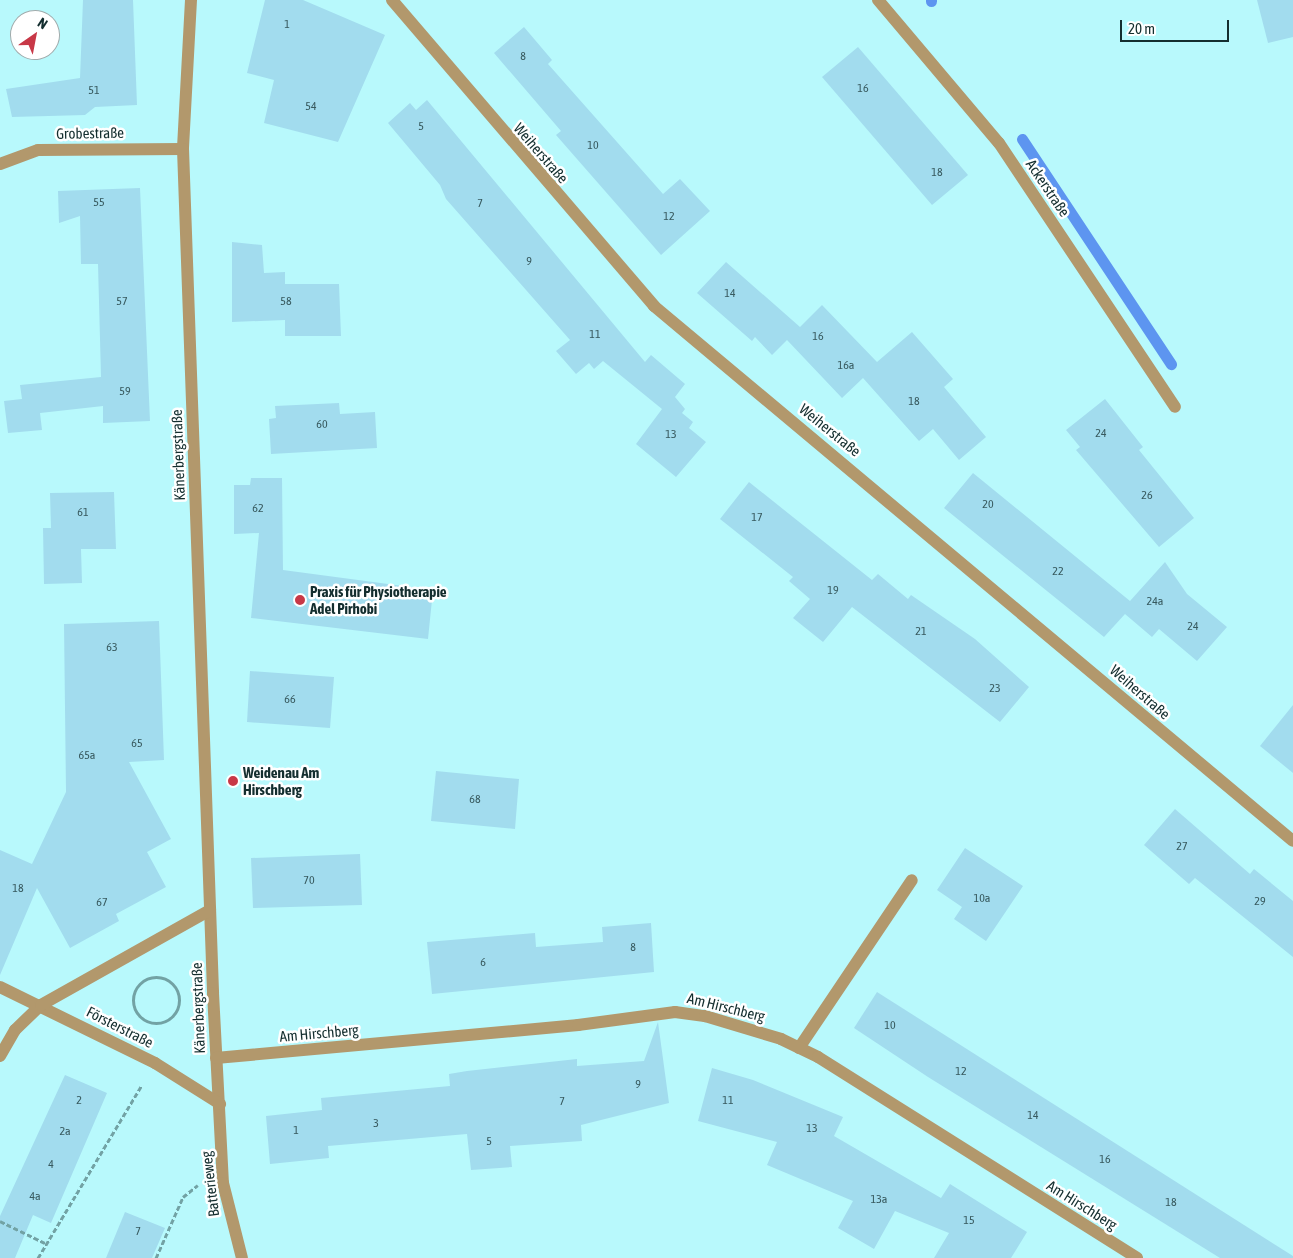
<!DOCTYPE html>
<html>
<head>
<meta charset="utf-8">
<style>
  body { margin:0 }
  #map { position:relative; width:1293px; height:1258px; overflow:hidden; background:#b8f9fc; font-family:"Asap Condensed",sans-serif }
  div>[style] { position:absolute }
  .stream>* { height:11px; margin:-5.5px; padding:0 5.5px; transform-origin:5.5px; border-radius:5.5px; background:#5d95f0 }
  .building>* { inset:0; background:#a2dcee }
  .path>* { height:3px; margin-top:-1.5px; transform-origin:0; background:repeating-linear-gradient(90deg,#72a2a4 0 5px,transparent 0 7.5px) }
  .path>.ring { margin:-1.5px; padding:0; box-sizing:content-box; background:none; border:3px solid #72a2a4; border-radius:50% }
  .service>* { height:12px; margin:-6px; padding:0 6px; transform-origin:6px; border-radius:6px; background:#b2986c }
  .minor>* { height:12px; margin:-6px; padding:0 6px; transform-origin:6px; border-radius:6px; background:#b2986c }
  .dots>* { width:14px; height:14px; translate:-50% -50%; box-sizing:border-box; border:2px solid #fff; border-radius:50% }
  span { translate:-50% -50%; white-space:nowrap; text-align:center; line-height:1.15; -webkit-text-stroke:5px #fff; paint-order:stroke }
  .number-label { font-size:12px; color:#385a5f }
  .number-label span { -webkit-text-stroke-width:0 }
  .street-label { font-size:15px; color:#142e2f }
  .poi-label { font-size:15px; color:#142e2f; font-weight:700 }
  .left { translate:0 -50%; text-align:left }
  .north { position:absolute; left:10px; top:10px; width:50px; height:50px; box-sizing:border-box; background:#fff; border:1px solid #a1abac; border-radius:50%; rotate:33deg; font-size:14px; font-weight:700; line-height:20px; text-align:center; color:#142e2f }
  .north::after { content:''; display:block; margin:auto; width:18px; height:22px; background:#c83847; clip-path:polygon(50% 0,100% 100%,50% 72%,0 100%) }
  .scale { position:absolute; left:1120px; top:20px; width:109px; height:22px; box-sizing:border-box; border:2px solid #142e2f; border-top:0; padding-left:6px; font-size:15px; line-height:18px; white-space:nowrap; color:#142e2f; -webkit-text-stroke:4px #fff; paint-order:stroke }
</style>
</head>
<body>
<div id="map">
  <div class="stream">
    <i style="left:931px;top:0;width:1px;rotate:90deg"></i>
    <i style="left:1022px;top:139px;width:270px;rotate:56.5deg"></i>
  </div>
  <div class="building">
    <i style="clip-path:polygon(83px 0,133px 0,137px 105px,95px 107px,85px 115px,12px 117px,6px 89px,80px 78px)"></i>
    <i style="clip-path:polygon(265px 0,303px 0,385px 35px,338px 142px,264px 123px,274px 80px,247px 73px)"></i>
    <i style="clip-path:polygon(1257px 0,1293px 0,1293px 37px,1268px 43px)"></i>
    <i style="clip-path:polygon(524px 27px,552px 60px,548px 64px,663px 194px,680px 179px,710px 211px,661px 255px,556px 135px,561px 131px,494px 53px)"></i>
    <i style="clip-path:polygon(858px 47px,968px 175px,932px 205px,822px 77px)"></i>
    <i style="clip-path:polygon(427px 100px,645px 362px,651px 355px,685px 384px,675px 397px,685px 409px,682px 413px,693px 422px,689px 428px,706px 442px,676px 477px,636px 444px,662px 409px,603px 361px,594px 369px,589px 363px,576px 374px,556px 351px,570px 340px,446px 199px,440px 185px,388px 123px,410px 103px,416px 110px)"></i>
    <i style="clip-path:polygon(140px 188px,150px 421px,103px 423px,103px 406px,40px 413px,42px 430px,8px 433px,4px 401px,22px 399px,20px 385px,101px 377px,98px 264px,81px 264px,80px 216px,59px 223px,58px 191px)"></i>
    <i style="clip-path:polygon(232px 242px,262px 245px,264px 273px,285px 272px,285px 284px,339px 284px,341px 336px,285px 336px,285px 320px,232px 322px)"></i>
    <i style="clip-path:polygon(726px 262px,800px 327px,822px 305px,877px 362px,912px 332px,953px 379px,944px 387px,986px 437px,959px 460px,933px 429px,919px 441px,863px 378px,842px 398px,787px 340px,772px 355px,755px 337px,752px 341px,697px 293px)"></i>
    <i style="clip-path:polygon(1105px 399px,1143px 447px,1139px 450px,1194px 518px,1159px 547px,1076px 450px,1080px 447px,1066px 430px)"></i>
    <i style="clip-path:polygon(339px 403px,340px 414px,375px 412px,377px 448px,271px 454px,269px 419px,276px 418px,275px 406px)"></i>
    <i style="clip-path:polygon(973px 473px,1130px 601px,1165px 562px,1187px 594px,1227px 627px,1197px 661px,1159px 629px,1152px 637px,1125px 614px,1104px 637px,944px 508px)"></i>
    <i style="clip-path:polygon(251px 478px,282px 478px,283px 570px,433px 590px,428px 639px,251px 618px,259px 533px,234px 534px,234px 485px,250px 485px)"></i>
    <i style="clip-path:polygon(749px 482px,872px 580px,878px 574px,908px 599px,911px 595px,975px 639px,1029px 687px,1000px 722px,852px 607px,823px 642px,793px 618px,810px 599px,789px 581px,793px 577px,720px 519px)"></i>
    <i style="clip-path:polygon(114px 492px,116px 549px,81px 549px,82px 583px,44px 584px,43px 528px,51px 528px,50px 493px)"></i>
    <i style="clip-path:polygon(159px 621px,164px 760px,129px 762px,171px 839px,147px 852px,166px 887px,116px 914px,119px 921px,70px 948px,37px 888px,0 975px,0 850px,32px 864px,66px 792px,64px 624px)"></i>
    <i style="clip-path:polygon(250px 671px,334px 677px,330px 728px,247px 722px)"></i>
    <i style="clip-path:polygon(1293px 705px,1293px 773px,1260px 746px)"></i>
    <i style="clip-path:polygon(436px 771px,519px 779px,515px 829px,431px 821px)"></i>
    <i style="clip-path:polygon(1175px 809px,1250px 874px,1254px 869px,1293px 901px,1293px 957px,1195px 878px,1189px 884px,1144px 845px)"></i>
    <i style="clip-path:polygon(965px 848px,1023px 886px,986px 941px,954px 919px,962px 907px,937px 890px)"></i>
    <i style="clip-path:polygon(360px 854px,362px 905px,253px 908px,251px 858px)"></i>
    <i style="clip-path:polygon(651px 923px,654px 972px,432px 994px,427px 942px,535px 933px,536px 947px,603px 942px,602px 927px)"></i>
    <i style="clip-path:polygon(877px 992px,1293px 1256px,1293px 1258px,1220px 1258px,928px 1077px,854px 1028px)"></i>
    <i style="clip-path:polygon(658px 1022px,669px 1103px,581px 1125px,582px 1141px,510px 1146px,512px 1167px,471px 1170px,467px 1134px,328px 1146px,329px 1158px,270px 1164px,266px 1116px,322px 1110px,321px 1098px,450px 1086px,449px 1074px,467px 1071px,577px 1059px,577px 1066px,644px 1061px)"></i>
    <i style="clip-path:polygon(712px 1068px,753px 1080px,843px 1117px,834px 1136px,941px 1198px,950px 1184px,1027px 1232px,1011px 1258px,934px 1258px,949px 1233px,895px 1211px,874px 1249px,838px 1228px,853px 1201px,767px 1165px,777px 1142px,698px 1121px)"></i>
    <i style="clip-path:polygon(65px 1075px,107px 1093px,51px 1223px,33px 1215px,15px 1258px,0 1258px,0 1216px)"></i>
    <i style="clip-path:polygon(125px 1212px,165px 1228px,152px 1258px,106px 1258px)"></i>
  </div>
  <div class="path">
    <i class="ring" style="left:133px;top:977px;width:43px;height:43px"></i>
    <i style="left:0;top:1221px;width:52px;rotate:26.1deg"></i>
    <i style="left:38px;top:1258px;width:202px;rotate:-59deg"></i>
    <i style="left:156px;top:1258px;width:67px;rotate:-66.1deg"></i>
    <i style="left:183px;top:1197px;width:19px;rotate:-39deg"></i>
  </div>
  <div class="service">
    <i style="left:799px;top:1048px;width:202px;rotate:-56.1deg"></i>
  </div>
  <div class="minor">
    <i style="left:191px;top:0;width:149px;rotate:93.1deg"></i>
    <i style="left:183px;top:149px;width:845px;rotate:87.96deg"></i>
    <i style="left:213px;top:993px;width:190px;rotate:87deg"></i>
    <i style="left:223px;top:1183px;width:77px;rotate:75.8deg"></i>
    <i style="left:392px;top:0;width:403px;rotate:49.4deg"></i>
    <i style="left:654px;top:306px;width:833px;rotate:39.94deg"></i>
    <i style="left:878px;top:0;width:187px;rotate:49.8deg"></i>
    <i style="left:999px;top:143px;width:317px;rotate:56.3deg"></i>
    <i style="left:0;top:164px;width:40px;rotate:-20.2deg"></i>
    <i style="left:38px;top:150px;width:145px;rotate:-0.4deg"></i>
    <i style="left:0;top:987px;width:173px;rotate:26.1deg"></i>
    <i style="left:155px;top:1063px;width:77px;rotate:32.2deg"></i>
    <i style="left:0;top:1056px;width:30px;rotate:-60deg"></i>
    <i style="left:15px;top:1030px;width:36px;rotate:-44deg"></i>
    <i style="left:41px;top:1005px;width:194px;rotate:-29.3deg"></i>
    <i style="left:216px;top:1058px;width:364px;rotate:-5.2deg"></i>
    <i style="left:578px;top:1025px;width:98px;rotate:-7.6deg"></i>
    <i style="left:675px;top:1012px;width:30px;rotate:8deg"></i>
    <i style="left:705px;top:1016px;width:79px;rotate:16.8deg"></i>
    <i style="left:781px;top:1039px;width:41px;rotate:25.9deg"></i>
    <i style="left:818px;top:1057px;width:377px;rotate:32.2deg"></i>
  </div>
  <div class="dots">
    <i style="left:300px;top:600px;background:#c83847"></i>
    <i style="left:233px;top:781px;background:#c83847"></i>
  </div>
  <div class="number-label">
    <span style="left:287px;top:25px">1</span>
    <span style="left:523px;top:57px">8</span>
    <span style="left:863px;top:89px">16</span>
    <span style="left:94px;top:91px">51</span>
    <span style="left:311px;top:107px">54</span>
    <span style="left:421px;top:127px">5</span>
    <span style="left:593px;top:146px">10</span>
    <span style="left:937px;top:173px">18</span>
    <span style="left:99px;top:203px">55</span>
    <span style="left:480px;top:204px">7</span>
    <span style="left:669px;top:217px">12</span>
    <span style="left:529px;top:262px">9</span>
    <span style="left:730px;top:294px">14</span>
    <span style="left:122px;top:302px">57</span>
    <span style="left:286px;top:302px">58</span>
    <span style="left:595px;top:335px">11</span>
    <span style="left:818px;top:337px">16</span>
    <span style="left:846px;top:366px">16a</span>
    <span style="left:125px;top:392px">59</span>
    <span style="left:914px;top:402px">18</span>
    <span style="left:322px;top:425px">60</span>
    <span style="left:1101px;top:434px">24</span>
    <span style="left:671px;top:435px">13</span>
    <span style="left:1147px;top:496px">26</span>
    <span style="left:988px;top:505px">20</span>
    <span style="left:258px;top:509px">62</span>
    <span style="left:83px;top:513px">61</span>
    <span style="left:757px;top:518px">17</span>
    <span style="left:1058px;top:572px">22</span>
    <span style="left:833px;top:591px">19</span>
    <span style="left:1155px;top:602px">24a</span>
    <span style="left:1193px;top:627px">24</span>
    <span style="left:921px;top:632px">21</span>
    <span style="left:112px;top:648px">63</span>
    <span style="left:995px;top:689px">23</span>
    <span style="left:290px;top:700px">66</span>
    <span style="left:137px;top:744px">65</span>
    <span style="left:87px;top:756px">65a</span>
    <span style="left:475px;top:800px">68</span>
    <span style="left:1182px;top:847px">27</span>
    <span style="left:309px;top:881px">70</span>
    <span style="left:18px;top:889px">18</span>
    <span style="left:982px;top:899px">10a</span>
    <span style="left:1260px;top:902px">29</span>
    <span style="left:102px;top:903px">67</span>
    <span style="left:633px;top:948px">8</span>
    <span style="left:483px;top:963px">6</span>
    <span style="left:890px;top:1026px">10</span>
    <span style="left:961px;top:1072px">12</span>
    <span style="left:638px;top:1085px">9</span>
    <span style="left:79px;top:1101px">2</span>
    <span style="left:728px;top:1101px">11</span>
    <span style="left:562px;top:1102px">7</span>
    <span style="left:1033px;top:1116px">14</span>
    <span style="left:376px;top:1124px">3</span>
    <span style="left:812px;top:1129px">13</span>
    <span style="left:296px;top:1131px">1</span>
    <span style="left:65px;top:1132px">2a</span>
    <span style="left:489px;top:1142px">5</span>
    <span style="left:1105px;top:1160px">16</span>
    <span style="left:51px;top:1165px">4</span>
    <span style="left:35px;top:1197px">4a</span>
    <span style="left:879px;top:1200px">13a</span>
    <span style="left:1171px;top:1203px">18</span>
    <span style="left:969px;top:1221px">15</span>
    <span style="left:138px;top:1232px">7</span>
  </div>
  <div class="street-label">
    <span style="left:90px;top:133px;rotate:-1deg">Grobestraße</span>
    <span style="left:541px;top:153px;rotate:49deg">Weiherstraße</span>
    <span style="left:1048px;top:188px;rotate:56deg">Ackerstraße</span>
    <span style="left:830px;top:430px;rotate:39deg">Weiherstraße</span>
    <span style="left:178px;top:455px;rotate:-92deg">Känerbergstraße</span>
    <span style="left:1140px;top:692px;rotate:41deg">Weiherstraße</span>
    <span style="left:726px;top:1007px;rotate:14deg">Am Hirschberg</span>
    <span style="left:198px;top:1008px;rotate:-92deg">Känerbergstraße</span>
    <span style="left:120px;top:1027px;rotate:27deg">Försterstraße</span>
    <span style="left:319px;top:1033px;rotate:-5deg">Am Hirschberg</span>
    <span style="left:210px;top:1184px;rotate:-97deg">Batterieweg</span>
    <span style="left:1082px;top:1205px;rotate:32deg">Am Hirschberg</span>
  </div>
  <div class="poi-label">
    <span class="left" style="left:310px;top:600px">Praxis für Physiotherapie<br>Adel Pirhobi</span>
    <span class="left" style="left:243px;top:781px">Weidenau Am<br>Hirschberg</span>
  </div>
  <div class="north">N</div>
  <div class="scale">20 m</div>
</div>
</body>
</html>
